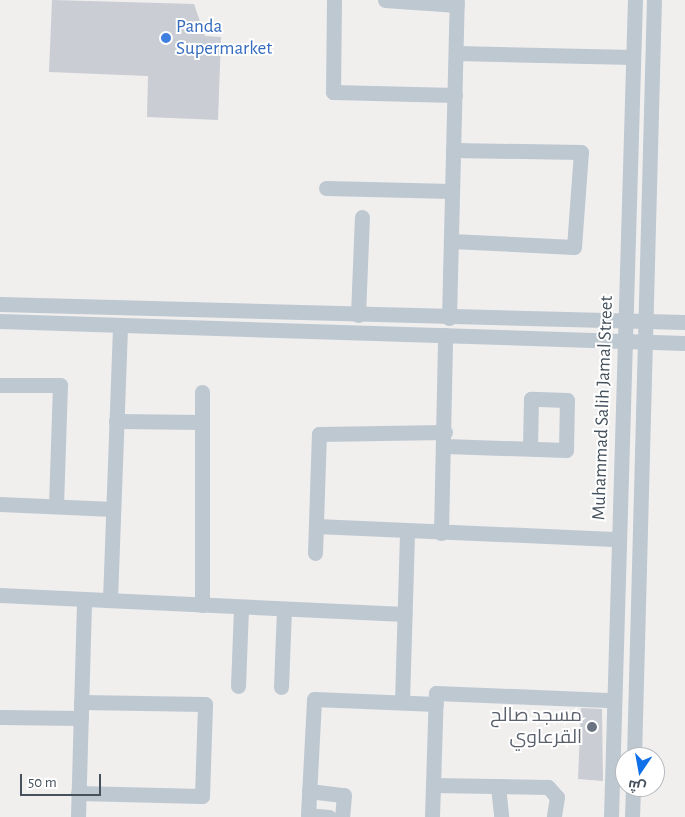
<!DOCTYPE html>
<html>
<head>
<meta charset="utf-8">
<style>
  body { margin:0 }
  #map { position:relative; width:685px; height:817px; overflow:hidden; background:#f1eeee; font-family:"Alegreya Sans",Cairo,sans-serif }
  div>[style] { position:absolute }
  .building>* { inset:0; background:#cacdd3 }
  .minor>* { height:15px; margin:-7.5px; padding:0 7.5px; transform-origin:7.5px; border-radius:7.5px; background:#bdc8d1 }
  .dots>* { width:14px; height:14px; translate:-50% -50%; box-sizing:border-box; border:2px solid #fff; border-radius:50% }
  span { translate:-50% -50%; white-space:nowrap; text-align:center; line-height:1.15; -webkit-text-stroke:4px #fff; paint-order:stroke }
  .shop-label { font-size:19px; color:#366cbe }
  .left { translate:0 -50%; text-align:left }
  .street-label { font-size:19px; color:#45515c }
  .worship-label { font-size:19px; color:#5b616d }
  .right { translate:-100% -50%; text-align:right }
  .north { position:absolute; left:615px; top:747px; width:50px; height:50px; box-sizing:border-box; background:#fff; border:1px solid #b5b9be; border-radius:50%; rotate:192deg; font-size:14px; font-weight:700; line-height:20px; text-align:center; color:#45515c }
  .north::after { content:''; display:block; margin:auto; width:18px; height:22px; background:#1070e9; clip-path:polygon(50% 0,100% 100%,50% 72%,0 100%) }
  .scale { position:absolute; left:20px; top:774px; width:81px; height:22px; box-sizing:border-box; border:2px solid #45515c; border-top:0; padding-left:6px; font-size:15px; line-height:18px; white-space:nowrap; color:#45515c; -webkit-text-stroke:4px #fff; paint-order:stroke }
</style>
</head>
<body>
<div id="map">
  <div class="building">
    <i style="clip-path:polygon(52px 0,194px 4px,205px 36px,221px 37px,218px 120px,147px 117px,148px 76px,49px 72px)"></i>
    <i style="clip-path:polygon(581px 708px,602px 709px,603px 781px,578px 779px)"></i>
  </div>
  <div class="minor">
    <i style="left:334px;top:0;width:92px;rotate:90.6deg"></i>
    <i style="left:333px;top:92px;width:122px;rotate:1.4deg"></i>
    <i style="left:385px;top:0;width:72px;rotate:4deg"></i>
    <i style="left:456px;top:53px;width:177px;rotate:1.3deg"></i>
    <i style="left:326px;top:188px;width:126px;rotate:1.4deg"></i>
    <i style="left:451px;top:241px;width:123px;rotate:2.8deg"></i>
    <i style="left:574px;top:247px;width:95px;rotate:-85.8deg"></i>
    <i style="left:581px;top:152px;width:128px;rotate:-179.1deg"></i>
    <i style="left:0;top:304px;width:685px;rotate:1.51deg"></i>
    <i style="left:358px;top:315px;width:98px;rotate:-87.7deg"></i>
    <i style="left:449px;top:318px;width:318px;rotate:-88.6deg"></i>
    <i style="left:0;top:321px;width:685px;rotate:1.84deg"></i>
    <i style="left:0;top:385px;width:60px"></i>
    <i style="left:60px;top:385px;width:121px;rotate:91.9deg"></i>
    <i style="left:202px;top:392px;width:213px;rotate:90deg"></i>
    <i style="left:116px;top:421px;width:86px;rotate:0.7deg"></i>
    <i style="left:445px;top:446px;width:121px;rotate:1.9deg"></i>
    <i style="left:566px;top:450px;width:50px;rotate:-88.9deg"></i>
    <i style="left:567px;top:400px;width:36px;rotate:-178deg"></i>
    <i style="left:531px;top:399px;width:49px;rotate:91.2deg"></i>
    <i style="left:0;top:504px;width:113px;rotate:2.5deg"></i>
    <i style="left:316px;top:526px;width:303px;rotate:2.5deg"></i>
    <i style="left:441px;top:533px;width:198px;rotate:-88.8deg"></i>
    <i style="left:315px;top:553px;width:119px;rotate:-88.1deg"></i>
    <i style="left:319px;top:434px;width:126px;rotate:-0.9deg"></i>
    <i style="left:0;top:595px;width:405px;rotate:2.7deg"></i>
    <i style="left:110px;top:600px;width:275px;rotate:-87.9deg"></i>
    <i style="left:238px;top:686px;width:79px;rotate:-87.8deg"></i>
    <i style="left:281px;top:687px;width:78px;rotate:-87.8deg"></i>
    <i style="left:402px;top:702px;width:170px;rotate:-88.3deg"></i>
    <i style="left:0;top:717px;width:81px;rotate:0.7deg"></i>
    <i style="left:634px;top:757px;width:757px;rotate:-88.49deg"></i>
    <i style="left:433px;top:785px;width:115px;rotate:1deg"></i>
    <i style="left:548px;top:787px;width:13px;rotate:48deg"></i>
    <i style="left:557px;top:797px;width:20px;rotate:99deg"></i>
    <i style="left:498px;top:786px;width:31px;rotate:84deg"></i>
    <i style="left:309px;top:791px;width:35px;rotate:7deg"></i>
    <i style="left:344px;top:795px;width:22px;rotate:95deg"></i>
    <i style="left:78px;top:793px;width:124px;rotate:1.4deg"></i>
    <i style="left:202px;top:796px;width:92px;rotate:-88.1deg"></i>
    <i style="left:205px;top:704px;width:124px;rotate:-179.1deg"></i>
    <i style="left:78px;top:817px;width:218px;rotate:-88.4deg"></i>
    <i style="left:329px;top:817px;width:21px;rotate:-175deg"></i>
    <i style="left:308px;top:815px;width:116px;rotate:-87deg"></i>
    <i style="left:314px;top:699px;width:122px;rotate:2.3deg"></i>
    <i style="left:432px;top:817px;width:124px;rotate:-88.2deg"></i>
    <i style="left:436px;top:693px;width:178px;rotate:2.3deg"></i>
    <i style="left:611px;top:817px;width:817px;rotate:-88.32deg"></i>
    <i style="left:632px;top:817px;width:30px;rotate:-88deg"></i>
  </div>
  <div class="dots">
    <i style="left:166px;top:38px;background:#3f7fe0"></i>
    <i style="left:592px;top:727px;background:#6b7280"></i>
  </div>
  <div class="shop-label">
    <span class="left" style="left:176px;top:38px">Panda<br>Supermarket</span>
  </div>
  <div class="street-label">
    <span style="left:603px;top:408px;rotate:-88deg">Muhammad Salih Jamal Street</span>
  </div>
  <div class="worship-label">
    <span class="right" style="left:582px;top:727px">مسجد صالح<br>القرعاوي</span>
  </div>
  <div class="north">ش</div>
  <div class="scale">50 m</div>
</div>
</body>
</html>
